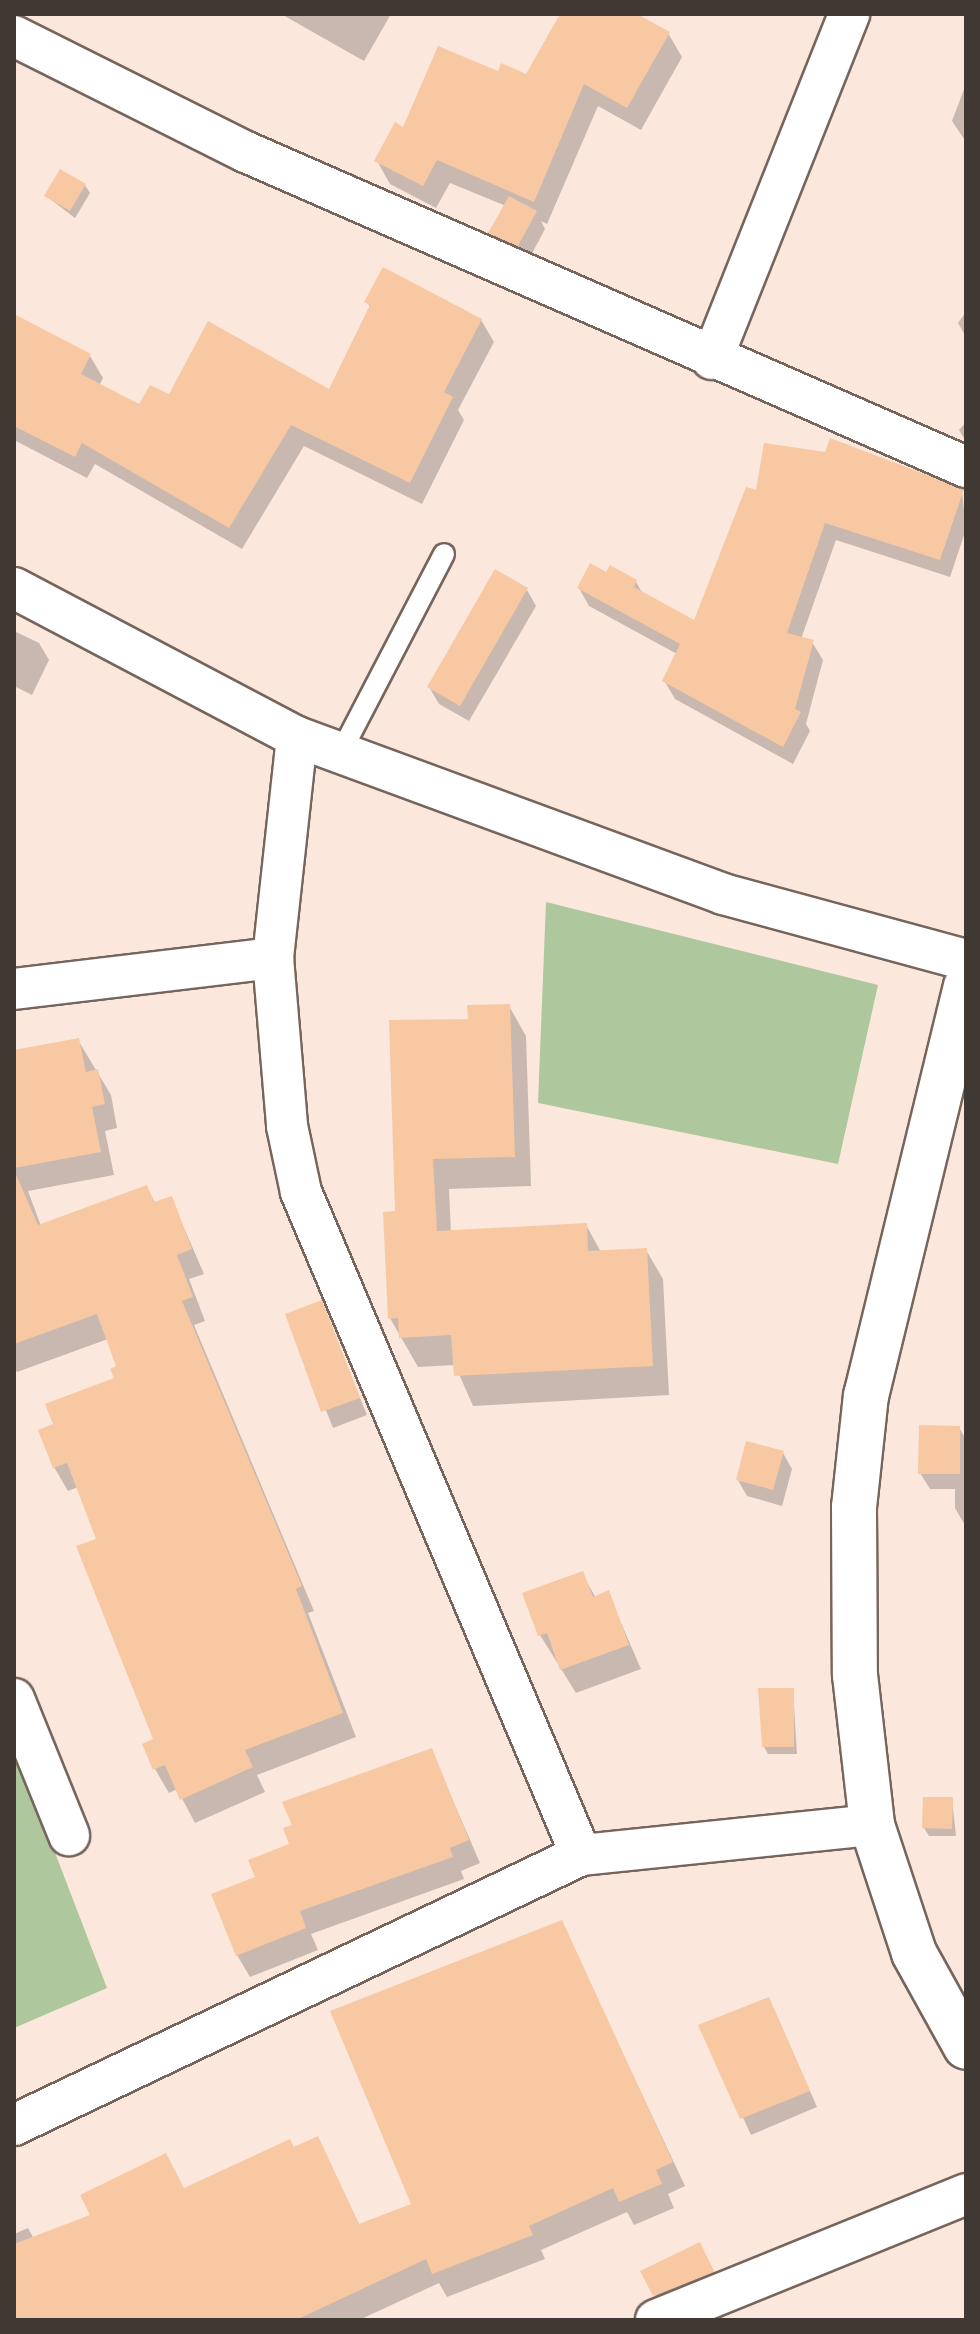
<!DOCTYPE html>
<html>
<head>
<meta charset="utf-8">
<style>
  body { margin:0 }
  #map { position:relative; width:980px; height:2334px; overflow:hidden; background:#fbe7dc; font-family:"DejaVu Sans",sans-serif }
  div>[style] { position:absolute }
  .green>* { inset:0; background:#afc79d }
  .shadow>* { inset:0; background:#0003 }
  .building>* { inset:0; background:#f8c8a2 }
  .roads { filter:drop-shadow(2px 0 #76655c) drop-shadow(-2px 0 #76655c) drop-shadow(0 2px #76655c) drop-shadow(0 -2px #76655c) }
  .service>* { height:20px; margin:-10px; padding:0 10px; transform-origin:10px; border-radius:10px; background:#fff }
  .minor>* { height:40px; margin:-20px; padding:0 20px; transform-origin:20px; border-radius:20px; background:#fff }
  .tertiary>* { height:44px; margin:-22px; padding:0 22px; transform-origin:22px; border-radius:22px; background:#fff }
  span { translate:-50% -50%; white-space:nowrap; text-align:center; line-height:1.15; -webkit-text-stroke:7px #fcf8f6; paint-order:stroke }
  .frame { position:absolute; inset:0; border:16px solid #3f3833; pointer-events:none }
</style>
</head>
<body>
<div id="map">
  <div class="green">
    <i style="clip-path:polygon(546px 902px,878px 985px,838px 1164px,538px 1103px)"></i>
    <i style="clip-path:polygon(14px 1746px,107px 1988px,14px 2028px)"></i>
  </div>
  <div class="shadow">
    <i style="clip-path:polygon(281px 14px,391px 14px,364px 61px)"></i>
    <i style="clip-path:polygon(562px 14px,633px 14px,668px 33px,682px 57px,641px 130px,598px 106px,547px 224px,541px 221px,545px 229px,528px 261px,500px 249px,491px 233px,506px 206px,450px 183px,436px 208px,390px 184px,377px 161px,404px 130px,499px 74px,527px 77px)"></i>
    <i style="clip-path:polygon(966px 84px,966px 142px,952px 121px)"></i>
    <i style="clip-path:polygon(85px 185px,90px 193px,75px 218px,46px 196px)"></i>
    <i style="clip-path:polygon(367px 302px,481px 320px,494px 342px,458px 410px,464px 420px,422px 504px,304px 446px,242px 549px,95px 464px,87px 478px,14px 440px,14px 317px,90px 356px,103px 378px,99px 386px,140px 406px,169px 397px,330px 391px,371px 309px)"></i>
    <i style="clip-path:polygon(966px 312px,966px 337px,958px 323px)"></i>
    <i style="clip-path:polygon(966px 422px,966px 442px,959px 430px)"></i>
    <i style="clip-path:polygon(962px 491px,966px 529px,950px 577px,836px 540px,801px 639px,812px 642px,823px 660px,806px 724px,810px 731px,793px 764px,675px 699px,664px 680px,677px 654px,589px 606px,579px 588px,607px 575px,636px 582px,643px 594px,695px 623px,758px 492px)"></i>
    <i style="clip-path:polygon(527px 590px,536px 606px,469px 721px,439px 704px,429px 687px)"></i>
    <i style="clip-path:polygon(14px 631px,39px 643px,49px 660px,32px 695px,14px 686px)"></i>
    <i style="clip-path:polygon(509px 1006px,526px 1036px,531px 1186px,449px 1189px,451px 1233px,586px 1225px,601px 1252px,646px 1250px,663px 1279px,669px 1395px,473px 1406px,455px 1365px,418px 1367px,390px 1318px,397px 1213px,470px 1021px)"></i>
    <i style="clip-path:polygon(78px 1040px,111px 1095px,117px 1128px,105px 1131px,114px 1175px,28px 1191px,41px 1226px,146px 1187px,156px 1204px,171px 1198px,204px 1274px,189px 1279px,205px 1321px,194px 1325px,314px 1611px,308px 1613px,356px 1737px,257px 1775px,265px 1792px,195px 1823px,177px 1789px,169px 1793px,155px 1769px,155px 1740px,99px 1540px,78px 1487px,68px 1491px,54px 1467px,56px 1425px,116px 1379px,119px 1367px,108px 1339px,17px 1372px,14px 1366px,14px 1052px)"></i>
    <i style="clip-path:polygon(321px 1302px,367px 1415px,333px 1428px,288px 1315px)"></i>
    <i style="clip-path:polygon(959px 1428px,966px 1439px,966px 1527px,955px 1508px,955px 1489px,930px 1489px,920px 1473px)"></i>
    <i style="clip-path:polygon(783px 1453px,792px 1469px,782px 1506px,747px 1496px,738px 1480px)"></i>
    <i style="clip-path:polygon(582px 1574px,596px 1598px,608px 1593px,641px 1669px,576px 1693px,540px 1635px)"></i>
    <i style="clip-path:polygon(793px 1690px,797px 1754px,768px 1754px,764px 1747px)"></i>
    <i style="clip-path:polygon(431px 1750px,480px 1863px,461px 1871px,464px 1879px,311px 1934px,318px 1950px,250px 1977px,237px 1955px,257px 1878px,291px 1845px)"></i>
    <i style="clip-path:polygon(952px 1799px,956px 1836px,929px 1836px,924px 1828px)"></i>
    <i style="clip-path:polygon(561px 1922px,685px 2186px,668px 2194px,674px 2208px,634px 2225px,627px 2212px,541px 2250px,545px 2259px,447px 2297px,439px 2283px,359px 2320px,14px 2320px,14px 2234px,28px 2228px,34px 2239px,184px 2190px,317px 2138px,360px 2226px,414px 2205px)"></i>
    <i style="clip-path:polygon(777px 2016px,817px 2107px,751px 2135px,701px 2026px)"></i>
    <i style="clip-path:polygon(709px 2261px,722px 2288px,664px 2312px,643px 2272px)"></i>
  </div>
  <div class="building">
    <i style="clip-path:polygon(560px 14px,637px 14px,670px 32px,627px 108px,584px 84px,534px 202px,437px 160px,423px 186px,374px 161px,395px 122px,403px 127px,438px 46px,498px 71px,501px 63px,526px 74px)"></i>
    <i style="clip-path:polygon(60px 169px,86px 184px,70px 211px,44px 196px)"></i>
    <i style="clip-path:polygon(509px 196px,537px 211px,518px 246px,488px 233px)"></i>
    <i style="clip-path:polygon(383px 267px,482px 319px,444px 392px,453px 397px,410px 483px,291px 425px,229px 528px,82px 443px,75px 457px,14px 426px,14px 314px,91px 354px,81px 374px,139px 404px,150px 385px,169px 394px,208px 321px,329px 389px,370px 305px,364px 302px)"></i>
    <i style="clip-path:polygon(830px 438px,964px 489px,940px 560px,825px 523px,787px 633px,814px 640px,795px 709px,801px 712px,783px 747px,662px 681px,680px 644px,577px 588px,590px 563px,606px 572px,610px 565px,637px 580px,634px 587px,694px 620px,746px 487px,756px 490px,764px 443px,825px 452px)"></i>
    <i style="clip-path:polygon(495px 569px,528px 588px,460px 706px,427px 687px)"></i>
    <i style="clip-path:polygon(510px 1004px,515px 1157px,433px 1159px,437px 1231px,587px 1223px,588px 1251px,647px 1248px,653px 1366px,454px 1376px,451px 1335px,399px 1338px,398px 1318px,388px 1319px,383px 1212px,395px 1211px,389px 1020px,468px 1019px,467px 1005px)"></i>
    <i style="clip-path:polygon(79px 1038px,86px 1072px,98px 1069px,105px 1104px,92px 1107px,101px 1152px,14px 1168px,14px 1050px)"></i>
    <i style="clip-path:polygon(14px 1170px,38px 1225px,147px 1185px,154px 1202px,172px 1196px,192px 1249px,177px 1255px,193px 1297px,182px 1301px,302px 1586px,296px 1589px,343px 1713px,245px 1750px,253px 1767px,180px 1800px,165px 1765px,153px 1770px,142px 1744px,153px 1739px,76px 1546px,96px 1539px,67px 1463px,53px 1468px,38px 1430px,53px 1424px,45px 1404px,114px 1378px,110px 1369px,116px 1366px,97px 1314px,14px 1344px)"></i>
    <i style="clip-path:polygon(322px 1300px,360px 1398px,321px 1412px,285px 1314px)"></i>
    <i style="clip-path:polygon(919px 1425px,960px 1426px,960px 1474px,918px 1474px)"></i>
    <i style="clip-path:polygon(746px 1441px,784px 1451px,773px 1490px,736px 1480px)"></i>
    <i style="clip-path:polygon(583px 1571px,593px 1597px,609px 1590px,629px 1645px,560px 1670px,547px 1633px,538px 1636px,522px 1593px)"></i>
    <i style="clip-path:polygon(758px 1688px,794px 1688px,794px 1747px,762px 1747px)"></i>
    <i style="clip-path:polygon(432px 1748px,469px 1840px,450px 1848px,453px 1857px,300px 1911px,306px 1928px,236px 1956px,211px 1894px,255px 1877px,248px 1860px,289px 1844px,283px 1828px,292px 1825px,282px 1802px)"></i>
    <i style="clip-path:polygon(923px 1797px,953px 1797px,952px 1829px,922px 1828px)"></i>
    <i style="clip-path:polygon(562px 1920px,673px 2162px,656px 2170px,662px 2184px,619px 2202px,613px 2188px,529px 2226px,533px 2235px,432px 2274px,426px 2259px,296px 2320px,14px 2320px,14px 2244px,90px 2215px,80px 2195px,166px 2153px,184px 2188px,290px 2139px,294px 2147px,318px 2136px,359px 2224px,411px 2204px,330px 2011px)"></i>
    <i style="clip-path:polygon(769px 1997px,810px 2091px,740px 2119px,698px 2025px)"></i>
    <i style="clip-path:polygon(700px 2242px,714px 2272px,653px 2296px,640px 2271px)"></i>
  </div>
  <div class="roads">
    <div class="service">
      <i style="left:341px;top:752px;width:223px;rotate:-62.5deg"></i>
    </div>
    <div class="minor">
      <i style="left:14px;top:36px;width:259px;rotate:26.6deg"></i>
      <i style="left:246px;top:152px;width:786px;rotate:23.63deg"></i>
      <i style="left:712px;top:359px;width:371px;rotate:-68.3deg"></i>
      <i style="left:14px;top:588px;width:320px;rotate:27.8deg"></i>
      <i style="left:297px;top:737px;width:454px;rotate:20.2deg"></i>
      <i style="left:723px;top:894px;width:252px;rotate:15.2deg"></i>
      <i style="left:297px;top:737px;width:222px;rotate:96.2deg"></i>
      <i style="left:273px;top:958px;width:169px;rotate:85.2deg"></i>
      <i style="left:287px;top:1126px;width:67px;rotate:78deg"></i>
      <i style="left:301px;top:1192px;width:720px;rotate:67.1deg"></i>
      <i style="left:14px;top:989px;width:261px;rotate:-6.8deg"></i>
      <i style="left:14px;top:1699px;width:147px;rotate:68deg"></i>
      <i style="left:14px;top:2125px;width:628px;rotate:-25.46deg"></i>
      <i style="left:581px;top:1855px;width:293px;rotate:-5.9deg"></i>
      <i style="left:656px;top:2320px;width:335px;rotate:-22.1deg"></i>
    </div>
    <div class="tertiary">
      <i style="left:966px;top:986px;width:421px;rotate:103.7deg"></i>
      <i style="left:866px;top:1395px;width:113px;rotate:96.1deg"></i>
      <i style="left:854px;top:1507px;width:168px;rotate:89.7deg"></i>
      <i style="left:855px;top:1675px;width:151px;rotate:83.5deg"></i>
      <i style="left:872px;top:1825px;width:135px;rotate:71.8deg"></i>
      <i style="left:914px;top:1953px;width:107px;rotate:61deg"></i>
    </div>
  </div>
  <div class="frame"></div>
</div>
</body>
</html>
